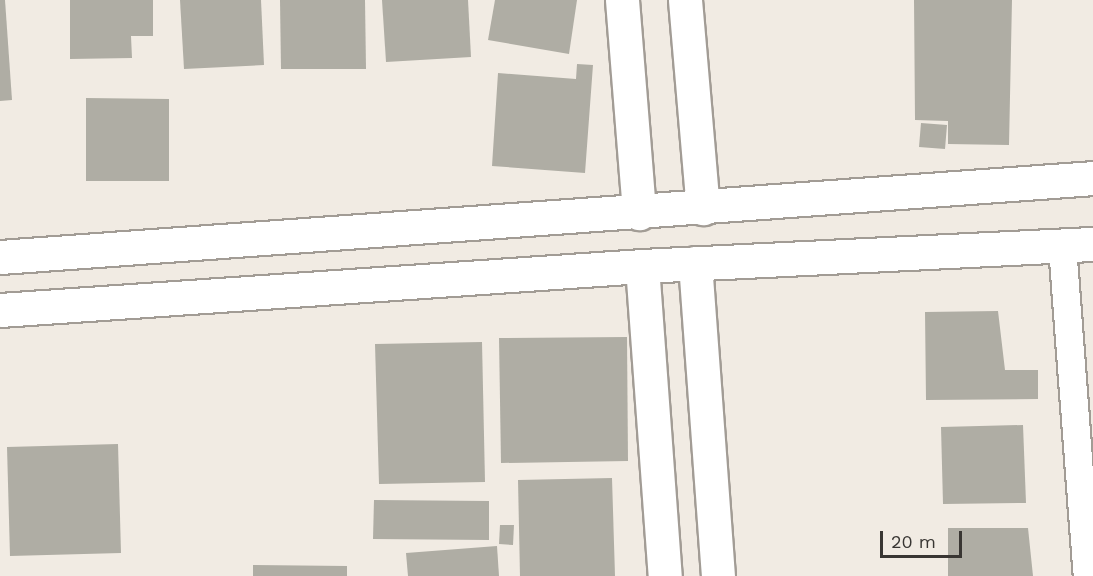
<!DOCTYPE html>
<html>
<head>
<meta charset="utf-8">
<style>
  body { margin:0 }
  #map { position:relative; width:1093px; height:576px; overflow:hidden; background:#f1ebe3; font-family:"Work Sans",sans-serif }
  div>[style] { position:absolute }
  .building>* { inset:0; background:#afada4 }
  .roads { filter:drop-shadow(2px 0 #a29c95) drop-shadow(-2px 0 #a29c95) drop-shadow(0 2px #a29c95) drop-shadow(0 -2px #a29c95) }
  .minor>* { height:27px; margin:-13.5px; padding:0 13.5px; transform-origin:13.5px; border-radius:13.5px; background:#fff }
  .tertiary>* { height:33px; margin:-16.5px; padding:0 16.5px; transform-origin:16.5px; border-radius:16.5px; background:#fff }
  span { translate:-50% -50%; white-space:nowrap; text-align:center; line-height:1.15; -webkit-text-stroke:4.5px #f1ebe3; paint-order:stroke }
  .scale { position:absolute; left:880px; top:531px; width:82px; height:27px; box-sizing:border-box; border:3px solid #393633; border-top:0; padding-left:8px; font-size:18px; line-height:21px; white-space:nowrap; color:#393633; -webkit-text-stroke:4px #f1ebe3; paint-order:stroke }
</style>
</head>
<body>
<div id="map">
  <div class="building">
    <i style="clip-path:polygon(0 0,5px 0,12px 100px,0 101px)"></i>
    <i style="clip-path:polygon(70px 0,153px 0,153px 36px,131px 36px,132px 58px,70px 59px)"></i>
    <i style="clip-path:polygon(180px 0,261px 0,264px 65px,184px 69px)"></i>
    <i style="clip-path:polygon(280px 0,365px 0,366px 69px,281px 69px)"></i>
    <i style="clip-path:polygon(382px 0,468px 0,471px 57px,386px 62px)"></i>
    <i style="clip-path:polygon(495px 0,577px 0,569px 54px,488px 40px)"></i>
    <i style="clip-path:polygon(914px 0,1012px 0,1009px 145px,948px 144px,948px 121px,915px 120px)"></i>
    <i style="clip-path:polygon(577px 64px,593px 65px,585px 173px,492px 166px,498px 73px,576px 79px)"></i>
    <i style="clip-path:polygon(86px 98px,169px 99px,169px 181px,86px 181px)"></i>
    <i style="clip-path:polygon(921px 123px,947px 125px,945px 149px,919px 147px)"></i>
    <i style="clip-path:polygon(998px 311px,1005px 370px,1038px 370px,1038px 399px,926px 400px,925px 312px)"></i>
    <i style="clip-path:polygon(627px 337px,628px 461px,501px 463px,499px 338px)"></i>
    <i style="clip-path:polygon(482px 342px,485px 482px,379px 484px,375px 344px)"></i>
    <i style="clip-path:polygon(1023px 425px,1026px 503px,943px 504px,941px 427px)"></i>
    <i style="clip-path:polygon(118px 444px,121px 553px,10px 556px,7px 447px)"></i>
    <i style="clip-path:polygon(612px 478px,615px 576px,520px 576px,518px 480px)"></i>
    <i style="clip-path:polygon(374px 500px,489px 501px,489px 540px,373px 539px)"></i>
    <i style="clip-path:polygon(500px 525px,514px 525px,513px 545px,499px 544px)"></i>
    <i style="clip-path:polygon(948px 528px,1028px 528px,1033px 576px,948px 576px)"></i>
    <i style="clip-path:polygon(497px 546px,499px 576px,408px 576px,406px 553px)"></i>
    <i style="clip-path:polygon(253px 565px,347px 566px,347px 576px,253px 576px)"></i>
  </div>
  <div class="roads">
    <div class="minor">
      <i style="left:1062px;top:246px;width:331px;rotate:85.7deg"></i>
    </div>
    <div class="tertiary">
      <i style="left:622px;top:0;width:214px;rotate:85.4deg"></i>
      <i style="left:685px;top:0;width:209px;rotate:85.1deg"></i>
      <i style="left:0;top:257px;width:1096px;rotate:-4.13deg"></i>
      <i style="left:695px;top:263px;width:314px;rotate:85.8deg"></i>
      <i style="left:642px;top:266px;width:311px;rotate:85.8deg"></i>
      <i style="left:0;top:310px;width:644px;rotate:-3.92deg"></i>
      <i style="left:642px;top:266px;width:452px;rotate:-2.8deg"></i>
    </div>
  </div>
  <div class="scale">20 m</div>
</div>
</body>
</html>
